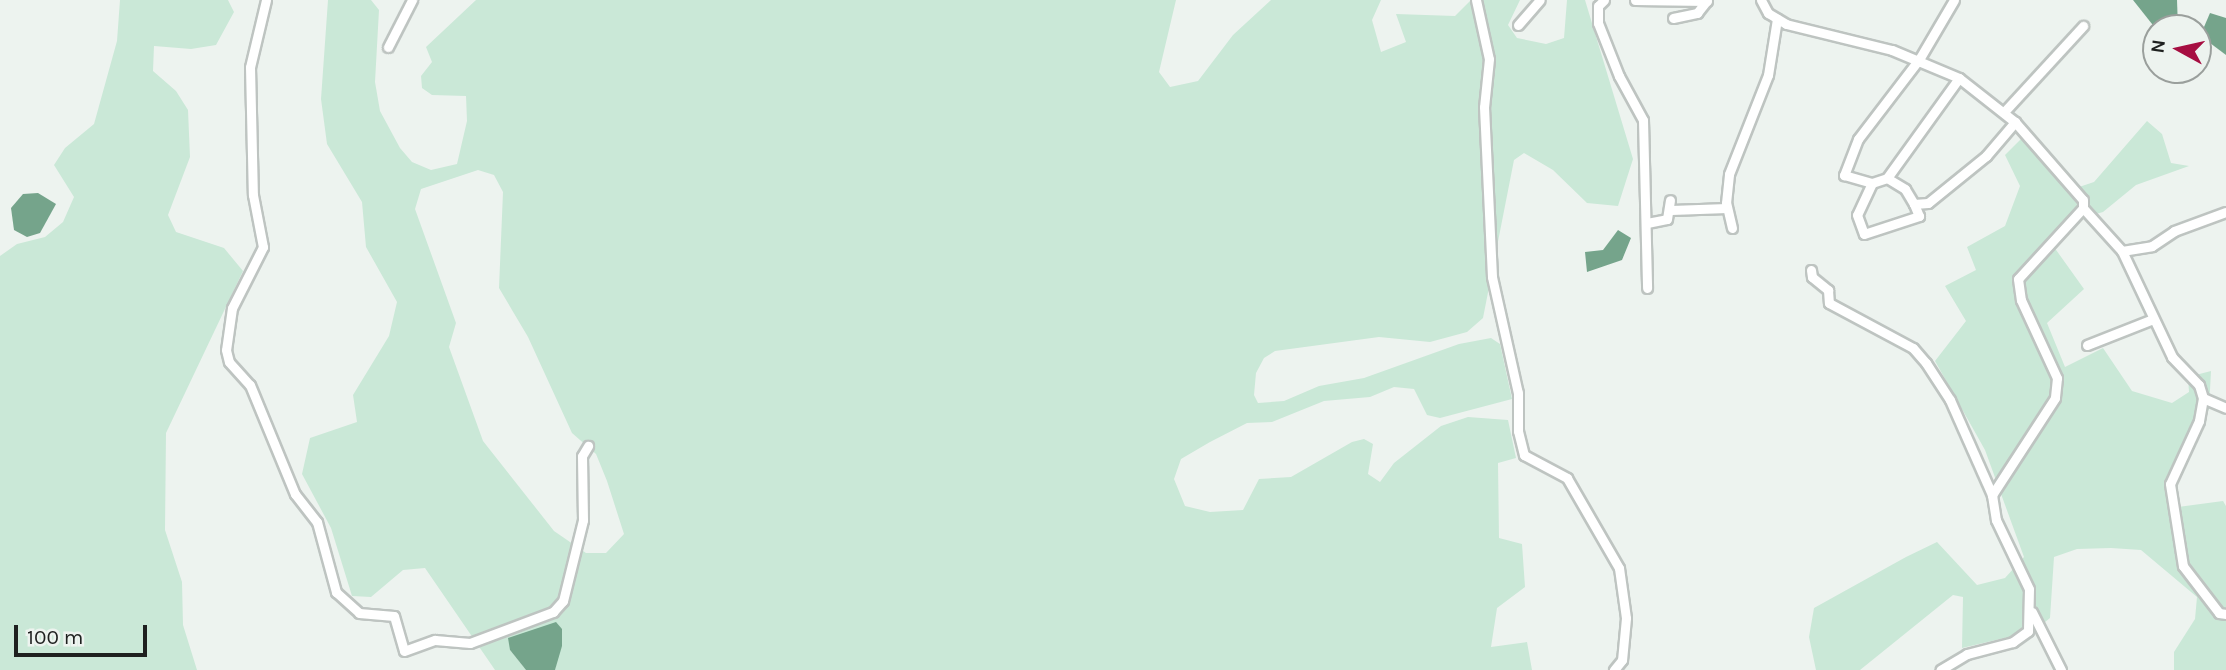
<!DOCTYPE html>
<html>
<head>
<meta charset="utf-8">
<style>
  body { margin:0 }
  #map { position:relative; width:2226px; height:670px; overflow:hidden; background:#edf3ef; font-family:Karla,sans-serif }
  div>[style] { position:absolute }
  .green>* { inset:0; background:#cae8d7 }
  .water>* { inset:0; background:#75a48b }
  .roads { filter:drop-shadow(2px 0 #bec4c1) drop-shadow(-2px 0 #bec4c1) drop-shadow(0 2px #bec4c1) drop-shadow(0 -2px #bec4c1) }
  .minor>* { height:9px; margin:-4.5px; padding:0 4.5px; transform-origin:4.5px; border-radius:4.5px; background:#fff }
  span { translate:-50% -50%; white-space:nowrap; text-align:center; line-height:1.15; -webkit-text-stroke:5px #edf3ef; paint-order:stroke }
  .north { position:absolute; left:2142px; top:14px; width:70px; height:70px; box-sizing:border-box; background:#edf3ef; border:2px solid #9a9f9c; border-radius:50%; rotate:278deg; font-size:19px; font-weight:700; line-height:28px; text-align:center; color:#1e201f }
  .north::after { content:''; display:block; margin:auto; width:24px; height:32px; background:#a60e41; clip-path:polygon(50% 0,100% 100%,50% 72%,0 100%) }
  .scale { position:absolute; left:14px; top:625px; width:133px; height:32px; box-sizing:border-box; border:4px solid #1e201f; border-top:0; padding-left:9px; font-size:21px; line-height:24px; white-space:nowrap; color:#1e201f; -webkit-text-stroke:5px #edf3ef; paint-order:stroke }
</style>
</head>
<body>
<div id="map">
  <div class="green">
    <i style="clip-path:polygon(120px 0,228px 0,234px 12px,216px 45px,191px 49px,154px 46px,153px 71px,176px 91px,188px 110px,190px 157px,168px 215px,176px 232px,224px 248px,243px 271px,166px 433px,165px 530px,182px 582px,183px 625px,197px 670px,0 670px,0 256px,17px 244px,45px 237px,63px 222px,74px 197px,54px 165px,65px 148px,94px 124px,117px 41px)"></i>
    <i style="clip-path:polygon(evenodd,328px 0,371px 0,379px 10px,375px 82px,380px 111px,400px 148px,412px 162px,431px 170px,457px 164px,467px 121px,466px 96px,432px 95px,422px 88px,421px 76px,432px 62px,426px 47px,476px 0,1176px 0,1159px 72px,1170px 87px,1198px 81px,1233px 35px,1271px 0,1381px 0,1372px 20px,1381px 52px,1406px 42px,1396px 14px,1455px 16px,1471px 0,1520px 0,1508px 25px,1517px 38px,1546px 44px,1564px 38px,1567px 0,1585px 0,1633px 159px,1618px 206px,1587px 203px,1553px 170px,1524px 153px,1514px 160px,1483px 318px,1467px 332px,1430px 342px,1379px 337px,1275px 351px,1264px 358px,1256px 373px,1254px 395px,1258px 403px,1284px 401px,1319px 386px,1364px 378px,1459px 344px,1491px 338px,1500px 344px,1512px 399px,1440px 418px,1427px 415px,1414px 389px,1394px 387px,1370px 397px,1324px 401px,1272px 422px,1247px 423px,1210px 442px,1181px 459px,1174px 479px,1185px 506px,1210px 512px,1243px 510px,1259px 479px,1291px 477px,1352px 442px,1364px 439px,1373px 444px,1368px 474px,1380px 482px,1394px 463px,1441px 426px,1468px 417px,1508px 420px,1516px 458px,1498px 463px,1499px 538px,1522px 544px,1525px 587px,1497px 608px,1491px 647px,1527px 642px,1532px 670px,555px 670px,562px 629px,510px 650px,526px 670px,495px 670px,425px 568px,403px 570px,371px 597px,352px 596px,331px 528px,302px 474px,310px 438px,357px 422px,353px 395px,389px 336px,397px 302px,366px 247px,362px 202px,327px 144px,321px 99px,328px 0,478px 170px,494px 175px,503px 192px,499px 288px,528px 337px,572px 433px,596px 454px,607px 481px,624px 534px,606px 553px,586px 553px,554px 531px,483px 441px,449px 347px,456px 323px,415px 209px,421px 189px,478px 170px)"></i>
    <i style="clip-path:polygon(2147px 121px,2162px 134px,2171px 163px,2189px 166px,2136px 185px,2103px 212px,2082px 218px,2054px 247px,2084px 289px,2047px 323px,2065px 367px,2103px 348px,2132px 391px,2172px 403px,2189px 392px,2188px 377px,2211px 371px,2209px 409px,2175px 480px,2178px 507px,2223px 501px,2226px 506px,2226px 670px,2174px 670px,2174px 652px,2195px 619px,2197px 597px,2141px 550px,2111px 548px,2077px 549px,2054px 557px,2050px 618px,2034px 631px,1962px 648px,1963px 597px,1953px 595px,1860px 670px,1816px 670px,1809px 637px,1814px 608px,1906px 557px,1937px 542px,1977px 585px,2005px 578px,2024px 557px,1985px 450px,1935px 361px,1966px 321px,1945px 286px,1976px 270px,1967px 247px,2005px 226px,2020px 186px,2005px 155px,2024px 136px,2073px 189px,2094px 182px)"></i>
  </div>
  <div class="water">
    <i style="clip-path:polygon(2133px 0,2177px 0,2178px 28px,2156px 29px)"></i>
    <i style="clip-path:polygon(2210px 13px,2226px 18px,2226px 55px,2206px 40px,2204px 27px)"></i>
    <i style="clip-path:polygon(38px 193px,56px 204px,40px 233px,27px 237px,14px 230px,11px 208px,23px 194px)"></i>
    <i style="clip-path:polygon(1618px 230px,1631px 238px,1622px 260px,1587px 272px,1585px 252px,1603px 250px)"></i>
    <i style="clip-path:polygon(556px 622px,562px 629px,562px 646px,555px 670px,526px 670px,510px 650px,508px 638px)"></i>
  </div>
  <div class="roads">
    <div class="minor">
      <i style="left:266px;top:0;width:69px;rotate:103.4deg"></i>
      <i style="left:250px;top:67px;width:128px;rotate:88.7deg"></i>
      <i style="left:253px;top:195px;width:53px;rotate:79.1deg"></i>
      <i style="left:263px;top:247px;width:68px;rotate:116.9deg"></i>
      <i style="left:232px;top:308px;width:42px;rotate:98.1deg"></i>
      <i style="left:226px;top:350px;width:12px;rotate:76deg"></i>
      <i style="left:229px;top:362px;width:31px;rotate:48deg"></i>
      <i style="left:250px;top:385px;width:118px;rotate:67.6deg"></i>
      <i style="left:295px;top:494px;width:36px;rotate:52deg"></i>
      <i style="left:317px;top:522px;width:73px;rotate:74.8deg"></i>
      <i style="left:336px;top:592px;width:31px;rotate:42deg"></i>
      <i style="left:359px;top:613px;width:35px;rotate:5deg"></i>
      <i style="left:394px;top:616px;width:36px;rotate:74deg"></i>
      <i style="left:404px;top:651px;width:33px;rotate:-20deg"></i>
      <i style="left:435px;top:640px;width:35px;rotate:5deg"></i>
      <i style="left:470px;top:643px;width:89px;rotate:-20.5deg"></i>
      <i style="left:553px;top:612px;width:15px;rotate:-48deg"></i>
      <i style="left:563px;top:601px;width:83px;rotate:-76.1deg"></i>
      <i style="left:583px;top:520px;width:64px;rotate:-90.9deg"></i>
      <i style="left:582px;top:456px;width:12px;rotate:-59deg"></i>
      <i style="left:1476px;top:0;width:60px;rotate:77.6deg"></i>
      <i style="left:1489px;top:59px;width:48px;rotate:95.9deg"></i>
      <i style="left:1484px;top:107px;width:170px;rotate:87.3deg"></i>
      <i style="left:1492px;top:277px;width:119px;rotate:77.4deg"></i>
      <i style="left:1518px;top:393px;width:38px;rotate:90deg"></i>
      <i style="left:1518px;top:431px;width:25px;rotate:76deg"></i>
      <i style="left:1524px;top:455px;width:49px;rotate:28.1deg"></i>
      <i style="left:1567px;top:478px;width:104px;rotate:60deg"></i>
      <i style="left:1619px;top:568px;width:50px;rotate:82deg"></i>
      <i style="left:1626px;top:618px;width:42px;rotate:95.4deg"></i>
      <i style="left:1622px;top:660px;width:13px;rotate:129deg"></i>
      <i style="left:1604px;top:0;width:8px;rotate:135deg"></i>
      <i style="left:1598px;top:6px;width:17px;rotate:90deg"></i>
      <i style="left:1598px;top:23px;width:57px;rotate:68.4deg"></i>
      <i style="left:1619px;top:76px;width:50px;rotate:61.4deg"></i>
      <i style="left:1643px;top:120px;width:168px;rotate:88.6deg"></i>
      <i style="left:1635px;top:0;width:72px;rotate:0.8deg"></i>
      <i style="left:1761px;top:0;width:15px;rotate:62deg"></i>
      <i style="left:1768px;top:13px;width:21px;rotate:31deg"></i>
      <i style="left:1786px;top:24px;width:109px;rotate:13.8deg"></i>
      <i style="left:1892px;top:50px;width:73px;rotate:22.7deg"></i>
      <i style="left:1959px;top:78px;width:71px;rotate:38.2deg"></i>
      <i style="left:2015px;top:122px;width:103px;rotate:48.9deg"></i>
      <i style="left:2083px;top:200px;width:8px;rotate:90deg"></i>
      <i style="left:2083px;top:208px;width:96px;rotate:132.5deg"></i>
      <i style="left:2018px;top:279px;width:21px;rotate:82deg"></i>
      <i style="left:2021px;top:300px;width:86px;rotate:65.2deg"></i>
      <i style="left:2057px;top:378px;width:20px;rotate:96deg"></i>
      <i style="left:2055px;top:398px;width:116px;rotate:123deg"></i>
      <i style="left:1992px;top:495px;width:25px;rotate:81deg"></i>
      <i style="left:1996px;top:520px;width:76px;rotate:64.4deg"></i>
      <i style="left:2029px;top:589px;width:42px;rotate:91.4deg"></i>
      <i style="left:2028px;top:631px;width:19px;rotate:144deg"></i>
      <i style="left:2013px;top:642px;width:48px;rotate:165.4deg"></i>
      <i style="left:1967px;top:654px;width:31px;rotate:149deg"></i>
      <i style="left:1954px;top:0;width:67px;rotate:120.4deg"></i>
      <i style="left:1920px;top:58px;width:102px;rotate:127.4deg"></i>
      <i style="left:1858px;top:139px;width:39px;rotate:111deg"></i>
      <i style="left:1844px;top:175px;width:29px;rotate:16deg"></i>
      <i style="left:1872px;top:183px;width:16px;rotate:-18deg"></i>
      <i style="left:1887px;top:178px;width:21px;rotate:31deg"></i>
      <i style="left:1905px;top:189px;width:17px;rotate:59deg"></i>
      <i style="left:1914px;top:204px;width:14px;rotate:-4deg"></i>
      <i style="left:1928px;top:203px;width:75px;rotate:-39deg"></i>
      <i style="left:1986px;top:156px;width:45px;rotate:-49.5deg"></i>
      <i style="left:1673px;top:18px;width:25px;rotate:-12deg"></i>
      <i style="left:1697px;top:13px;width:16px;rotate:-52deg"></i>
      <i style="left:1518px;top:25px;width:33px;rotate:-49deg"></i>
      <i style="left:388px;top:47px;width:53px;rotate:-62.9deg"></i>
      <i style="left:2004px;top:112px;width:117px;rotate:-47.4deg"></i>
      <i style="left:1887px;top:178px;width:123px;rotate:-54.2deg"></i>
      <i style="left:1872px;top:183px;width:35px;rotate:115deg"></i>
      <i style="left:1857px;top:215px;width:20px;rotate:70deg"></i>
      <i style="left:1864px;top:234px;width:58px;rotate:-18.1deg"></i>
      <i style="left:1919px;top:216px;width:13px;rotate:-113deg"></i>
      <i style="left:2083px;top:208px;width:58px;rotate:47.8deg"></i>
      <i style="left:2122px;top:251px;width:117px;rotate:64.7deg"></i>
      <i style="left:2172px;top:357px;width:39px;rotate:46deg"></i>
      <i style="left:2199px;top:385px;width:14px;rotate:73deg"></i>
      <i style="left:2203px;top:398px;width:25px;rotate:23deg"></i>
      <i style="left:1671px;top:210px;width:56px;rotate:-2deg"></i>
      <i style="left:1647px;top:223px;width:20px;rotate:-11deg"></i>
      <i style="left:1667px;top:219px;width:19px;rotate:-81deg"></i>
      <i style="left:1732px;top:228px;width:26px;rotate:-103deg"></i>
      <i style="left:1726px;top:203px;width:29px;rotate:-84deg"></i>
      <i style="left:1729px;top:174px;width:106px;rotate:-68.5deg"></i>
      <i style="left:1768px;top:75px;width:57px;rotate:-80.9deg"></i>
      <i style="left:2122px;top:251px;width:30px;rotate:-9deg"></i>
      <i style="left:2152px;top:246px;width:27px;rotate:-34deg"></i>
      <i style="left:2174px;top:231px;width:55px;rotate:-20.1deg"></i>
      <i style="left:1811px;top:270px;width:7px;rotate:82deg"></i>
      <i style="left:1812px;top:277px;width:21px;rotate:39deg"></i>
      <i style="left:1828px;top:290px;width:13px;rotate:86deg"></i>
      <i style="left:1829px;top:303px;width:95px;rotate:28.2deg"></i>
      <i style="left:1913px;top:348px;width:20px;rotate:49deg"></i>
      <i style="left:1926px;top:363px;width:44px;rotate:57deg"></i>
      <i style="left:1950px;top:400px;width:104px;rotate:66.1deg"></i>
      <i style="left:2087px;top:345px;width:71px;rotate:-21.5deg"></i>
      <i style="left:2203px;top:398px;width:23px;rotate:100deg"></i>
      <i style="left:2199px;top:421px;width:69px;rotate:114.7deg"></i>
      <i style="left:2170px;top:484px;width:83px;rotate:81deg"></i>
      <i style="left:2183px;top:566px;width:59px;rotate:52.5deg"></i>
      <i style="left:2219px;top:613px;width:7px;rotate:8deg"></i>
      <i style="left:2032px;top:612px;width:65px;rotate:63.4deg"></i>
    </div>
  </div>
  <div class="north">N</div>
  <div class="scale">100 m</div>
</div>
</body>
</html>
